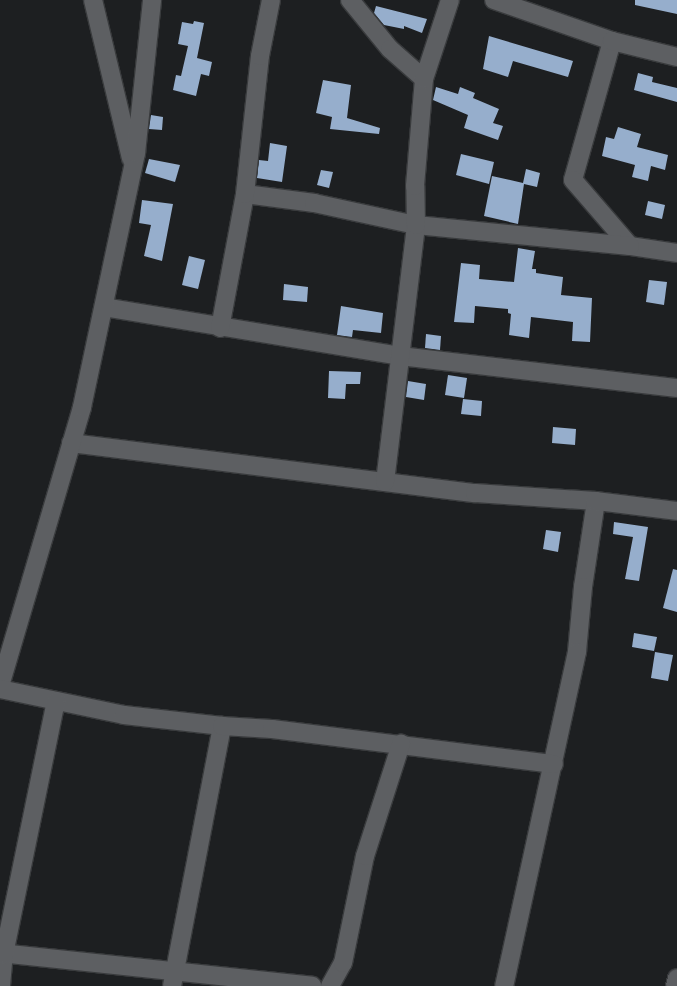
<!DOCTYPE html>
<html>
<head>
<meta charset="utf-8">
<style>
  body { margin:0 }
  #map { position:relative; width:677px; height:986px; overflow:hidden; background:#1d1f21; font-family:"Times New Roman",serif }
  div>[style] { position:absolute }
  .building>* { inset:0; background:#96aecc }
  .roads { filter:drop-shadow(1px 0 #393b3d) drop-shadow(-1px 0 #393b3d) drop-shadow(0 1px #393b3d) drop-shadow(0 -1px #393b3d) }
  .minor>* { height:18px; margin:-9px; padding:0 9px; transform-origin:9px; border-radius:9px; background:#5d5f62 }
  span { translate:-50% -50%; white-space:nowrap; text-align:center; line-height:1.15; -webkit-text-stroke:5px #1d1f21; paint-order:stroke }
</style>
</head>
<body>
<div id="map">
  <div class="building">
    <i style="clip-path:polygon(635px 0,677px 0,677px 14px,635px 5px)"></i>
    <i style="clip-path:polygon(376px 6px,427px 19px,422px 33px,404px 26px,404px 29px,384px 25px,374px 13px)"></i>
    <i style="clip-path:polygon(194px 21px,204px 23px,197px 58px,212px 62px,209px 76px,201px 74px,196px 96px,173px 90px,176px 75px,181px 76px,188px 46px,178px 44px,182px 22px,193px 24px)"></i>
    <i style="clip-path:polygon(489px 36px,573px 61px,568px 77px,513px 61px,508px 77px,483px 69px)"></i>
    <i style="clip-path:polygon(638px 73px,653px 77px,652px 82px,677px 88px,677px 102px,634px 90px)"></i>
    <i style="clip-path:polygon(323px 80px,351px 85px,347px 118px,380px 128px,379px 134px,330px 129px,332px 117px,316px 113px)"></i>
    <i style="clip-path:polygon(436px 87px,458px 94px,460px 87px,475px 93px,473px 98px,499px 109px,493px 123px,503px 126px,498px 140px,464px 128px,468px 115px,433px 100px)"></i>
    <i style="clip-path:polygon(151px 115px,163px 117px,162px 130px,149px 129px)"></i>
    <i style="clip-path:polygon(618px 127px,641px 134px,637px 147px,668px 155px,665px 170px,651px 166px,648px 181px,632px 177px,635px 165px,602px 156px,606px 137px,614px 139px)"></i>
    <i style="clip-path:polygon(270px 143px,287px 146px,282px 182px,257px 178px,259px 160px,268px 161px)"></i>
    <i style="clip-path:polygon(461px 154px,494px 162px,489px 184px,456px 175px)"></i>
    <i style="clip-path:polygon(149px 159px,180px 165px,175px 182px,145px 173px)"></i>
    <i style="clip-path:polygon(526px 169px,540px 173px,537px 187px,524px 184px,518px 224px,484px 216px,492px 176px,523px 183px)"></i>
    <i style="clip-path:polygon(321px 170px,333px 172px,329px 188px,317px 185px)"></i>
    <i style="clip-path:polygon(142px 200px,173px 204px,162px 261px,144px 256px,151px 225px,139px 223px)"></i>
    <i style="clip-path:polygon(648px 201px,665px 205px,662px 219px,645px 215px)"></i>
    <i style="clip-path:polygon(518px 248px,535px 251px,532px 269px,536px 269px,536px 273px,563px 277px,561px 295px,592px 298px,590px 342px,572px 341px,573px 322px,531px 317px,529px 338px,509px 335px,511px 314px,508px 313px,508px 309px,475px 306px,474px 323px,454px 322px,461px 263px,480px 265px,479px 279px,514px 282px)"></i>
    <i style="clip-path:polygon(189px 256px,205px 260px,198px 289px,182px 285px)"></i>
    <i style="clip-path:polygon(649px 280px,667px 282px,664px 305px,646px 302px)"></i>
    <i style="clip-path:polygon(284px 284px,308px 287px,307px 302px,283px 300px)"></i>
    <i style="clip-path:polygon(341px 306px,383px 313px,381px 333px,353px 330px,352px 337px,337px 335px)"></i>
    <i style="clip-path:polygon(426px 334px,441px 336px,440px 350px,425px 348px)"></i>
    <i style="clip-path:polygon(329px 371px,361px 372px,360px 384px,346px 384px,345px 399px,328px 398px)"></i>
    <i style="clip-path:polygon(448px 375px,467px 378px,464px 398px,445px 395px)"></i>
    <i style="clip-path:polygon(408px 381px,426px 384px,424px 400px,406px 397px)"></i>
    <i style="clip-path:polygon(463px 399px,482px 401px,481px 416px,461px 414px)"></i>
    <i style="clip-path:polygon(553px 427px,576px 429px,575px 445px,552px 443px)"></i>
    <i style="clip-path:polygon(614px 522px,648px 527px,639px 581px,625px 579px,633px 537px,613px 534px)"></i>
    <i style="clip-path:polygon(546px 530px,561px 532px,558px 552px,543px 549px)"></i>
    <i style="clip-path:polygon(673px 569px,677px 570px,677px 612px,663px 608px)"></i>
    <i style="clip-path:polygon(634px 633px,657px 637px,654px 651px,632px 647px)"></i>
    <i style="clip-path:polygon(655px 652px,673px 655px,668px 681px,651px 678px)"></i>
  </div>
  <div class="roads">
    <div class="minor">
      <i style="left:93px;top:0;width:163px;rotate:76.5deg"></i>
      <i style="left:350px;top:0;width:63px;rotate:50.8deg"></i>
      <i style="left:390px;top:49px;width:45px;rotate:41.4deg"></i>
      <i style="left:494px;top:0;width:125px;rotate:19.2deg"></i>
      <i style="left:612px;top:41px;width:144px;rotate:105.7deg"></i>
      <i style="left:573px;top:180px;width:87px;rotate:49.2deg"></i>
      <i style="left:630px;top:246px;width:48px;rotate:8.5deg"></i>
      <i style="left:612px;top:41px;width:67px;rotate:13.8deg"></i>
      <i style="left:245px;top:194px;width:70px;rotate:7.4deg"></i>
      <i style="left:314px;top:203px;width:104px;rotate:12.2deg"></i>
      <i style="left:416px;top:225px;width:215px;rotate:5.6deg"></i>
      <i style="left:104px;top:307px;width:300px;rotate:9.4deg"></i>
      <i style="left:400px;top:356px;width:279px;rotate:6.6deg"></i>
      <i style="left:220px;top:328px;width:136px;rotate:-79.4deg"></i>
      <i style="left:245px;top:194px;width:139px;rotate:-83.8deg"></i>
      <i style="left:260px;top:56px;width:57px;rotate:-78.9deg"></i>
      <i style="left:71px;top:443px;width:407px;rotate:7.1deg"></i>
      <i style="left:475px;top:493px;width:121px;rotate:3.8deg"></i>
      <i style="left:596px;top:501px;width:87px;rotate:98.6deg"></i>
      <i style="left:583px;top:587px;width:65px;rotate:95.3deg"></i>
      <i style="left:577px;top:652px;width:342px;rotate:102.3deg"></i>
      <i style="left:385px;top:482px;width:259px;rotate:-83.1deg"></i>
      <i style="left:416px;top:225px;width:39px;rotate:-91deg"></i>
      <i style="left:415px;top:186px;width:107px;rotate:-85.2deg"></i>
      <i style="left:424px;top:79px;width:83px;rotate:-71.8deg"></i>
      <i style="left:596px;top:501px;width:82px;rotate:7deg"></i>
      <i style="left:0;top:686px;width:291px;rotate:-73.6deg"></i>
      <i style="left:82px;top:407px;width:260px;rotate:-78deg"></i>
      <i style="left:136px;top:153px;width:154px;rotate:-84deg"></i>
      <i style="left:0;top:689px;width:127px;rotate:11.8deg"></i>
      <i style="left:124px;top:715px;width:99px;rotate:6.4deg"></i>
      <i style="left:0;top:953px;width:314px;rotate:6deg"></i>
      <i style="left:1px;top:986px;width:32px;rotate:-85deg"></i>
      <i style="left:4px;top:954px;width:258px;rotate:-78.4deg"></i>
      <i style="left:172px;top:986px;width:265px;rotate:-79.1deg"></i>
      <i style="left:222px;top:726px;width:50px;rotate:3.4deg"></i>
      <i style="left:272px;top:729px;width:284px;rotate:7.1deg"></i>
      <i style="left:330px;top:986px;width:26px;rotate:-61deg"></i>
      <i style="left:343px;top:963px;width:109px;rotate:-78.4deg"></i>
      <i style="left:365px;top:856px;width:118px;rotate:-72.2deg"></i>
      <i style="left:675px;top:986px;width:8px;rotate:-76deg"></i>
    </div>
  </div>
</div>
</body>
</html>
